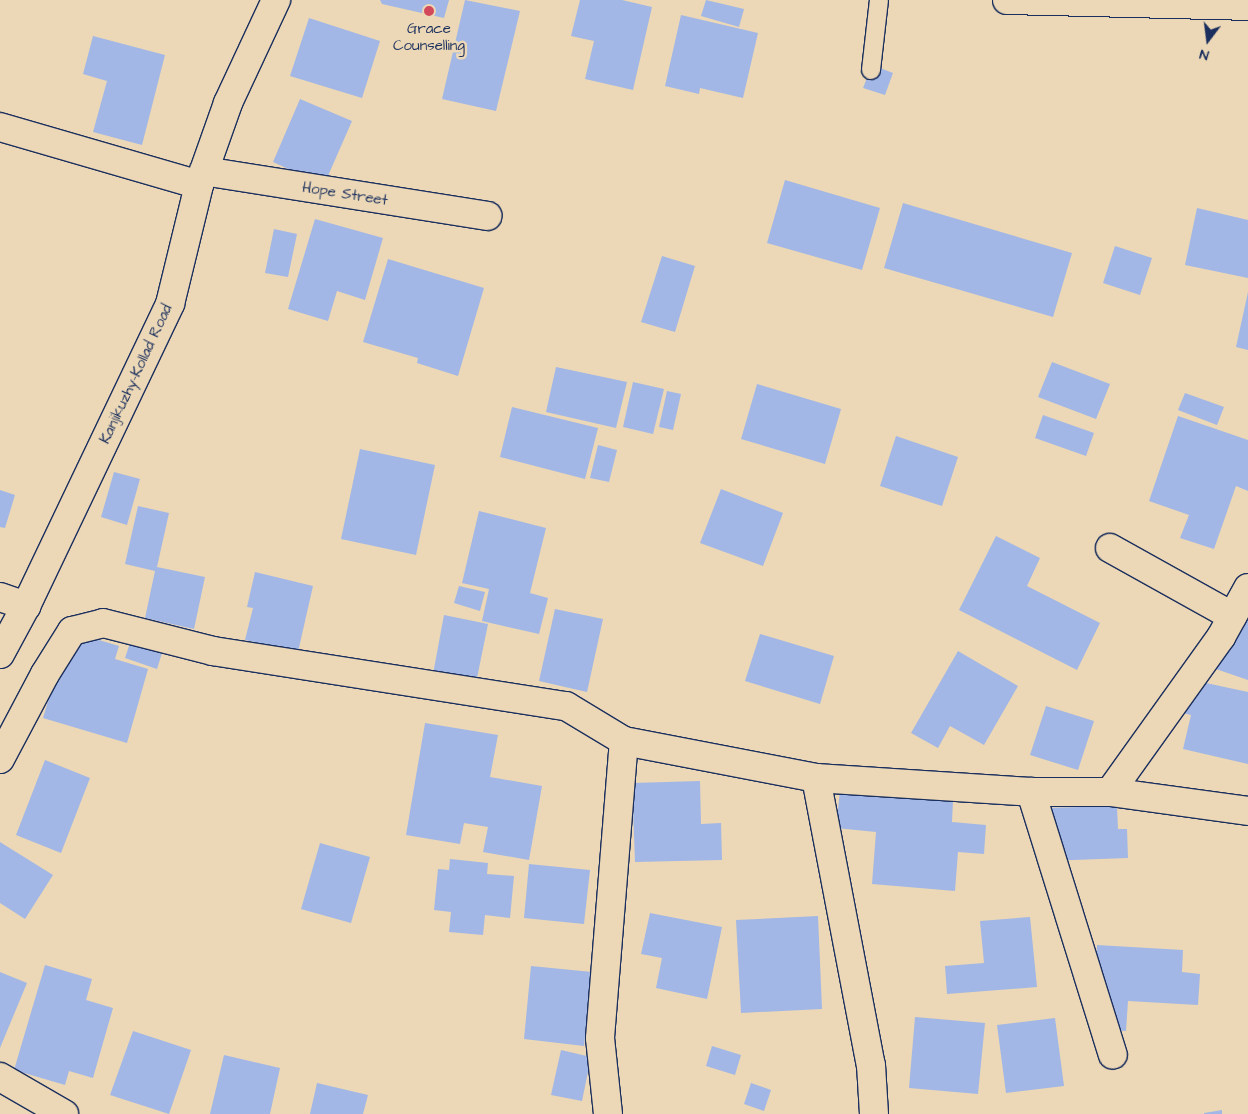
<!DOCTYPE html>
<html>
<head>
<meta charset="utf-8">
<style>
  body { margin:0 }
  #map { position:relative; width:1248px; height:1114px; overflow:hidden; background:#ecd8b6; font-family:"Architects Daughter",sans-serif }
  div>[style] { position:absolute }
  .building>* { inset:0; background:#a2b7e5 }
  .roads { filter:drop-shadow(1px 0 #1b2f5e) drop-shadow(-1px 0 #1b2f5e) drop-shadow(0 1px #1b2f5e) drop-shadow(0 -1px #1b2f5e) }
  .service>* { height:18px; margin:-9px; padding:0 9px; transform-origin:9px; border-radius:9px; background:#ecd8b6 }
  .minor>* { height:28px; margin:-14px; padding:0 14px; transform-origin:14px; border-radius:14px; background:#ecd8b6 }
  .secondary>* { height:28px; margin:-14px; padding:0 14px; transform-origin:14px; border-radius:14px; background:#ecd8b6 }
  .dots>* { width:14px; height:14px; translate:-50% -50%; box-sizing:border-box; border:2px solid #ecd8b6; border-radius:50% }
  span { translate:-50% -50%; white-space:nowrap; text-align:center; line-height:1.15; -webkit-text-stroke:5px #ecd8b6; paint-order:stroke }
  .poi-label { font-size:15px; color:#1b2f5e }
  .street-label { font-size:15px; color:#1b2f5e }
  .north { position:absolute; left:1183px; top:15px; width:50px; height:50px; -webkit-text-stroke:4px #ecd8b6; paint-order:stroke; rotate:195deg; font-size:14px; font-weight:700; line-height:20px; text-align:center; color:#1b2f5e }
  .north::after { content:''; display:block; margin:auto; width:18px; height:22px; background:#1b2f5e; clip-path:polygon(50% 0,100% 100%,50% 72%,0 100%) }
</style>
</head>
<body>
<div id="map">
  <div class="building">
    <i style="clip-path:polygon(380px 0,449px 0,444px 18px,382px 4px)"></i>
    <i style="clip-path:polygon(465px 0,520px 11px,496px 111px,442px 99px)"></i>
    <i style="clip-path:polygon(580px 0,622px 0,652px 7px,633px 90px,585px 79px,594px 41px,571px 36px)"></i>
    <i style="clip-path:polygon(706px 0,744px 9px,739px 27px,701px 16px)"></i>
    <i style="clip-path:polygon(681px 15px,758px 33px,743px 98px,700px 88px,699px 94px,665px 86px)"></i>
    <i style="clip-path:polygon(309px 18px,380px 41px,362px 98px,290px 76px)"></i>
    <i style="clip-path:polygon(93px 36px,165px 55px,142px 145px,93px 132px,107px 81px,83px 74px)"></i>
    <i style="clip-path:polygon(872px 65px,893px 73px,885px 95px,863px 88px)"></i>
    <i style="clip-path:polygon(300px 99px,352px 121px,324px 185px,273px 162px)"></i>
    <i style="clip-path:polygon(785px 180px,880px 208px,862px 270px,767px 243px)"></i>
    <i style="clip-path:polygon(903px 203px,1072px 253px,1053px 317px,884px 268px)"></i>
    <i style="clip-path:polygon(1197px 208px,1248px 220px,1248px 278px,1185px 265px)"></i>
    <i style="clip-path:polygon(315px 219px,383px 238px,365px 300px,337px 291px,328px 321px,288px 309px)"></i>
    <i style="clip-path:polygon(274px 229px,297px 234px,288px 277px,265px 273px)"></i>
    <i style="clip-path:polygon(1115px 246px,1152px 258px,1140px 295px,1103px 283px)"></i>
    <i style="clip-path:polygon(662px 256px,695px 266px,675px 332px,641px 322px)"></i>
    <i style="clip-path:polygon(388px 259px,484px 288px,458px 376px,417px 363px,418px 358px,363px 342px)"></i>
    <i style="clip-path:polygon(1248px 292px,1248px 350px,1236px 347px)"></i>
    <i style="clip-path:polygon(1052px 362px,1110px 384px,1096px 419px,1038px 397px)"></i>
    <i style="clip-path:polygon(556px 367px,627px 382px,616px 428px,546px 412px)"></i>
    <i style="clip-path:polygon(633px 382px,664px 389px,653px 434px,623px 427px)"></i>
    <i style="clip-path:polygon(757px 384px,841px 409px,825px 464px,741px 439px)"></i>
    <i style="clip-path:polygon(667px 391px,681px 394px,673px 430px,659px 427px)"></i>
    <i style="clip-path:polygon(1185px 393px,1224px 407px,1217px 425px,1178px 410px)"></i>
    <i style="clip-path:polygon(512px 407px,598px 428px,585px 479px,500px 457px)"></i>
    <i style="clip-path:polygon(1043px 415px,1094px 433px,1086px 456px,1035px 438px)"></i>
    <i style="clip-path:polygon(1178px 416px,1248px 440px,1248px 491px,1236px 486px,1214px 549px,1180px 538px,1189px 515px,1149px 501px)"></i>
    <i style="clip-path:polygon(896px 436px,958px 457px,942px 506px,880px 486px)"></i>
    <i style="clip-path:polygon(598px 445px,617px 450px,609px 482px,590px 478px)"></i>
    <i style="clip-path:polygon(360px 449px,435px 465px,416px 555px,341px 539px)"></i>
    <i style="clip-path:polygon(114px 472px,140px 479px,127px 525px,101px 517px)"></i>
    <i style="clip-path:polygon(721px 489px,783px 513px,763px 566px,700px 543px)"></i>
    <i style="clip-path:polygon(0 490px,15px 495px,5px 528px,0 527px)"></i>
    <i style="clip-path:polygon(138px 506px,169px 513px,157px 567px,205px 577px,194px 629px,145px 618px,155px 571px,125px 564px)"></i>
    <i style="clip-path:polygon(479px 511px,546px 528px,530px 593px,548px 598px,539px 634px,482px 621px,489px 589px,462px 583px)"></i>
    <i style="clip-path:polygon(996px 536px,1040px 558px,1027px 586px,1100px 623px,1077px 670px,959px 610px)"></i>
    <i style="clip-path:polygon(255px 572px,313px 586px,298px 652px,245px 640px,253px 608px,247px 607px)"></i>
    <i style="clip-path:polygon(459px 586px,485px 592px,480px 611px,454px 603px)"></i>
    <i style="clip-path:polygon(555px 609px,603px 619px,587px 692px,539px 681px)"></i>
    <i style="clip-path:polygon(1228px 613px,1248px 620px,1248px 680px,1210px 667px)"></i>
    <i style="clip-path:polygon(444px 615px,488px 624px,476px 683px,433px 674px)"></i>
    <i style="clip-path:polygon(69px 631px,119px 646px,115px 659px,148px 669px,127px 743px,43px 718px)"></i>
    <i style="clip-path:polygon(760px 634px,834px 656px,820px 704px,745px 681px)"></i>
    <i style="clip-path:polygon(130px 643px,162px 653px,157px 669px,125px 658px)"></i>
    <i style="clip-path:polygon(958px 651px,1018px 686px,984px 745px,950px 726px,938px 748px,911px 733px)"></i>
    <i style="clip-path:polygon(1178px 677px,1248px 692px,1248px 764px,1183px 749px,1191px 715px,1170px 710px)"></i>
    <i style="clip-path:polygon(1046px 706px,1094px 721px,1078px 770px,1030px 755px)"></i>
    <i style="clip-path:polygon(425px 723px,498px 735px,490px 777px,542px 786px,529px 860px,483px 852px,488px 827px,464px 823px,460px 844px,406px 835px)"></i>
    <i style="clip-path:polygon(45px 760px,90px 778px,61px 853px,16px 835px)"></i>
    <i style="clip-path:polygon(700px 781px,701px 824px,721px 823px,722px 860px,635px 862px,632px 783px)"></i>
    <i style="clip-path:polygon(840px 790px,953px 801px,952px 822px,986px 825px,984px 854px,958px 852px,955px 891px,872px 884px,876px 832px,836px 828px)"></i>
    <i style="clip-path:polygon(1117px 806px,1118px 829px,1127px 829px,1128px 858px,1046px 861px,1044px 808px)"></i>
    <i style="clip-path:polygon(0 842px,53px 875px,25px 919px,0 903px)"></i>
    <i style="clip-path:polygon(320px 843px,370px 857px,351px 923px,301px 909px)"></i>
    <i style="clip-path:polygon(450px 859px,488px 863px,487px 874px,514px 876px,510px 918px,485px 915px,483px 935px,449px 932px,451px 912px,434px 910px,438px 869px,449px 870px)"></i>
    <i style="clip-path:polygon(529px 864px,590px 870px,584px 924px,524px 918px)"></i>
    <i style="clip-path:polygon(650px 913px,722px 927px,707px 999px,656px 988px,662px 958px,641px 954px)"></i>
    <i style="clip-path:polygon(818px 916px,822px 1009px,741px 1013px,736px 920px)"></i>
    <i style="clip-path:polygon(1030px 917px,1037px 987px,947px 994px,945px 966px,984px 963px,980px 921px)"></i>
    <i style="clip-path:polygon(1097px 945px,1183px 950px,1182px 972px,1200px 974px,1198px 1005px,1128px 1001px,1126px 1031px,1092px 1029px)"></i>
    <i style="clip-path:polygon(45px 965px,92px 979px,86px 1000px,113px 1008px,93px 1078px,69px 1071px,65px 1085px,14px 1070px)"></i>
    <i style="clip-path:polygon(531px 966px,592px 972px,584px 1046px,524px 1039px)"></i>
    <i style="clip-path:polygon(0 972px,27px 983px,0 1048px)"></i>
    <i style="clip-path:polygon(915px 1017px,985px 1023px,978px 1094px,909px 1088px)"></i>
    <i style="clip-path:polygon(1055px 1018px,1064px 1086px,1006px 1093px,997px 1025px)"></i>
    <i style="clip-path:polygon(133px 1031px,191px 1050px,169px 1114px,110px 1095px)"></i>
    <i style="clip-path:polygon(712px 1046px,741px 1055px,735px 1075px,706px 1066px)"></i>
    <i style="clip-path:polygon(561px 1050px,591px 1057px,582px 1101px,551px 1095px)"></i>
    <i style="clip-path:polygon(224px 1055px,280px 1068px,270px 1114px,210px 1114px)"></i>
    <i style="clip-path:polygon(317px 1083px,368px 1095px,363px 1114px,310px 1114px)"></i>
    <i style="clip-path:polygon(751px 1083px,771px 1090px,764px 1111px,744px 1104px)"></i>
    <i style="clip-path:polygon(1222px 1110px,1222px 1114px,1204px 1114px,1204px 1113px)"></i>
  </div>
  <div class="roads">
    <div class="service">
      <i style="left:871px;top:70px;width:70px;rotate:-83.5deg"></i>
    </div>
    <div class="minor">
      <i style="left:1007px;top:0;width:241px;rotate:1.4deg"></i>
      <i style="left:0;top:127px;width:207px;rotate:16.2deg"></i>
      <i style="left:204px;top:171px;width:287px;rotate:9deg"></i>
      <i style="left:1110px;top:548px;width:140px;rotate:29.1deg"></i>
      <i style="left:0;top:597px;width:28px;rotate:19deg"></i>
      <i style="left:0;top:759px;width:96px;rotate:-62.1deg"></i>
      <i style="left:45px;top:674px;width:51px;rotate:-57.9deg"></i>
      <i style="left:72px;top:631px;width:32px;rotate:-14deg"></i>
      <i style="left:103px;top:623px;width:114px;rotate:14.3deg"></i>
      <i style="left:213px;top:651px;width:357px;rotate:8.9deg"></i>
      <i style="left:566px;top:706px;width:68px;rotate:31.1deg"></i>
      <i style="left:624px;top:741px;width:196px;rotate:10.9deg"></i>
      <i style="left:816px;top:778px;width:215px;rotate:3.7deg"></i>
      <i style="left:1031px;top:792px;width:79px"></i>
      <i style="left:1110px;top:792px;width:139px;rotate:7.8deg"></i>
      <i style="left:816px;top:778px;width:292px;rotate:79.2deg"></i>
      <i style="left:871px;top:1065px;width:49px;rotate:86.5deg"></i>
      <i style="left:1031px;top:792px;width:275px;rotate:72.7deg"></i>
      <i style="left:1110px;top:792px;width:191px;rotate:-54.4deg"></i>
      <i style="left:1221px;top:637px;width:56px;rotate:-61.1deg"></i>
      <i style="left:0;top:1077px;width:74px;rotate:30deg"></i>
      <i style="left:608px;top:1114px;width:76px;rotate:-96deg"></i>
      <i style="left:600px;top:1038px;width:298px;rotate:-85.4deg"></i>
    </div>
    <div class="secondary">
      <i style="left:0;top:654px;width:55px;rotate:-61.6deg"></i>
      <i style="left:26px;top:606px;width:335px;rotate:-64.5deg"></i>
      <i style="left:170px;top:304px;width:122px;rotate:-76.3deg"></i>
      <i style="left:199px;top:185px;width:87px;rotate:-70.5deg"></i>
      <i style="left:228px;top:103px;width:114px;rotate:-65deg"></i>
    </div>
  </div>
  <div class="dots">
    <i style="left:429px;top:11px;background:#d1495b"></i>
  </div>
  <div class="poi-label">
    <span style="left:429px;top:37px">Grace<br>Counselling</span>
  </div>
  <div class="street-label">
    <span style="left:345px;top:194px;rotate:9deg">Hope Street</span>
    <span style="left:136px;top:374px;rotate:-65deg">Kanjikuzhy-Kollad Road</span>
  </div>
  <div class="north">N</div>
</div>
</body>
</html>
